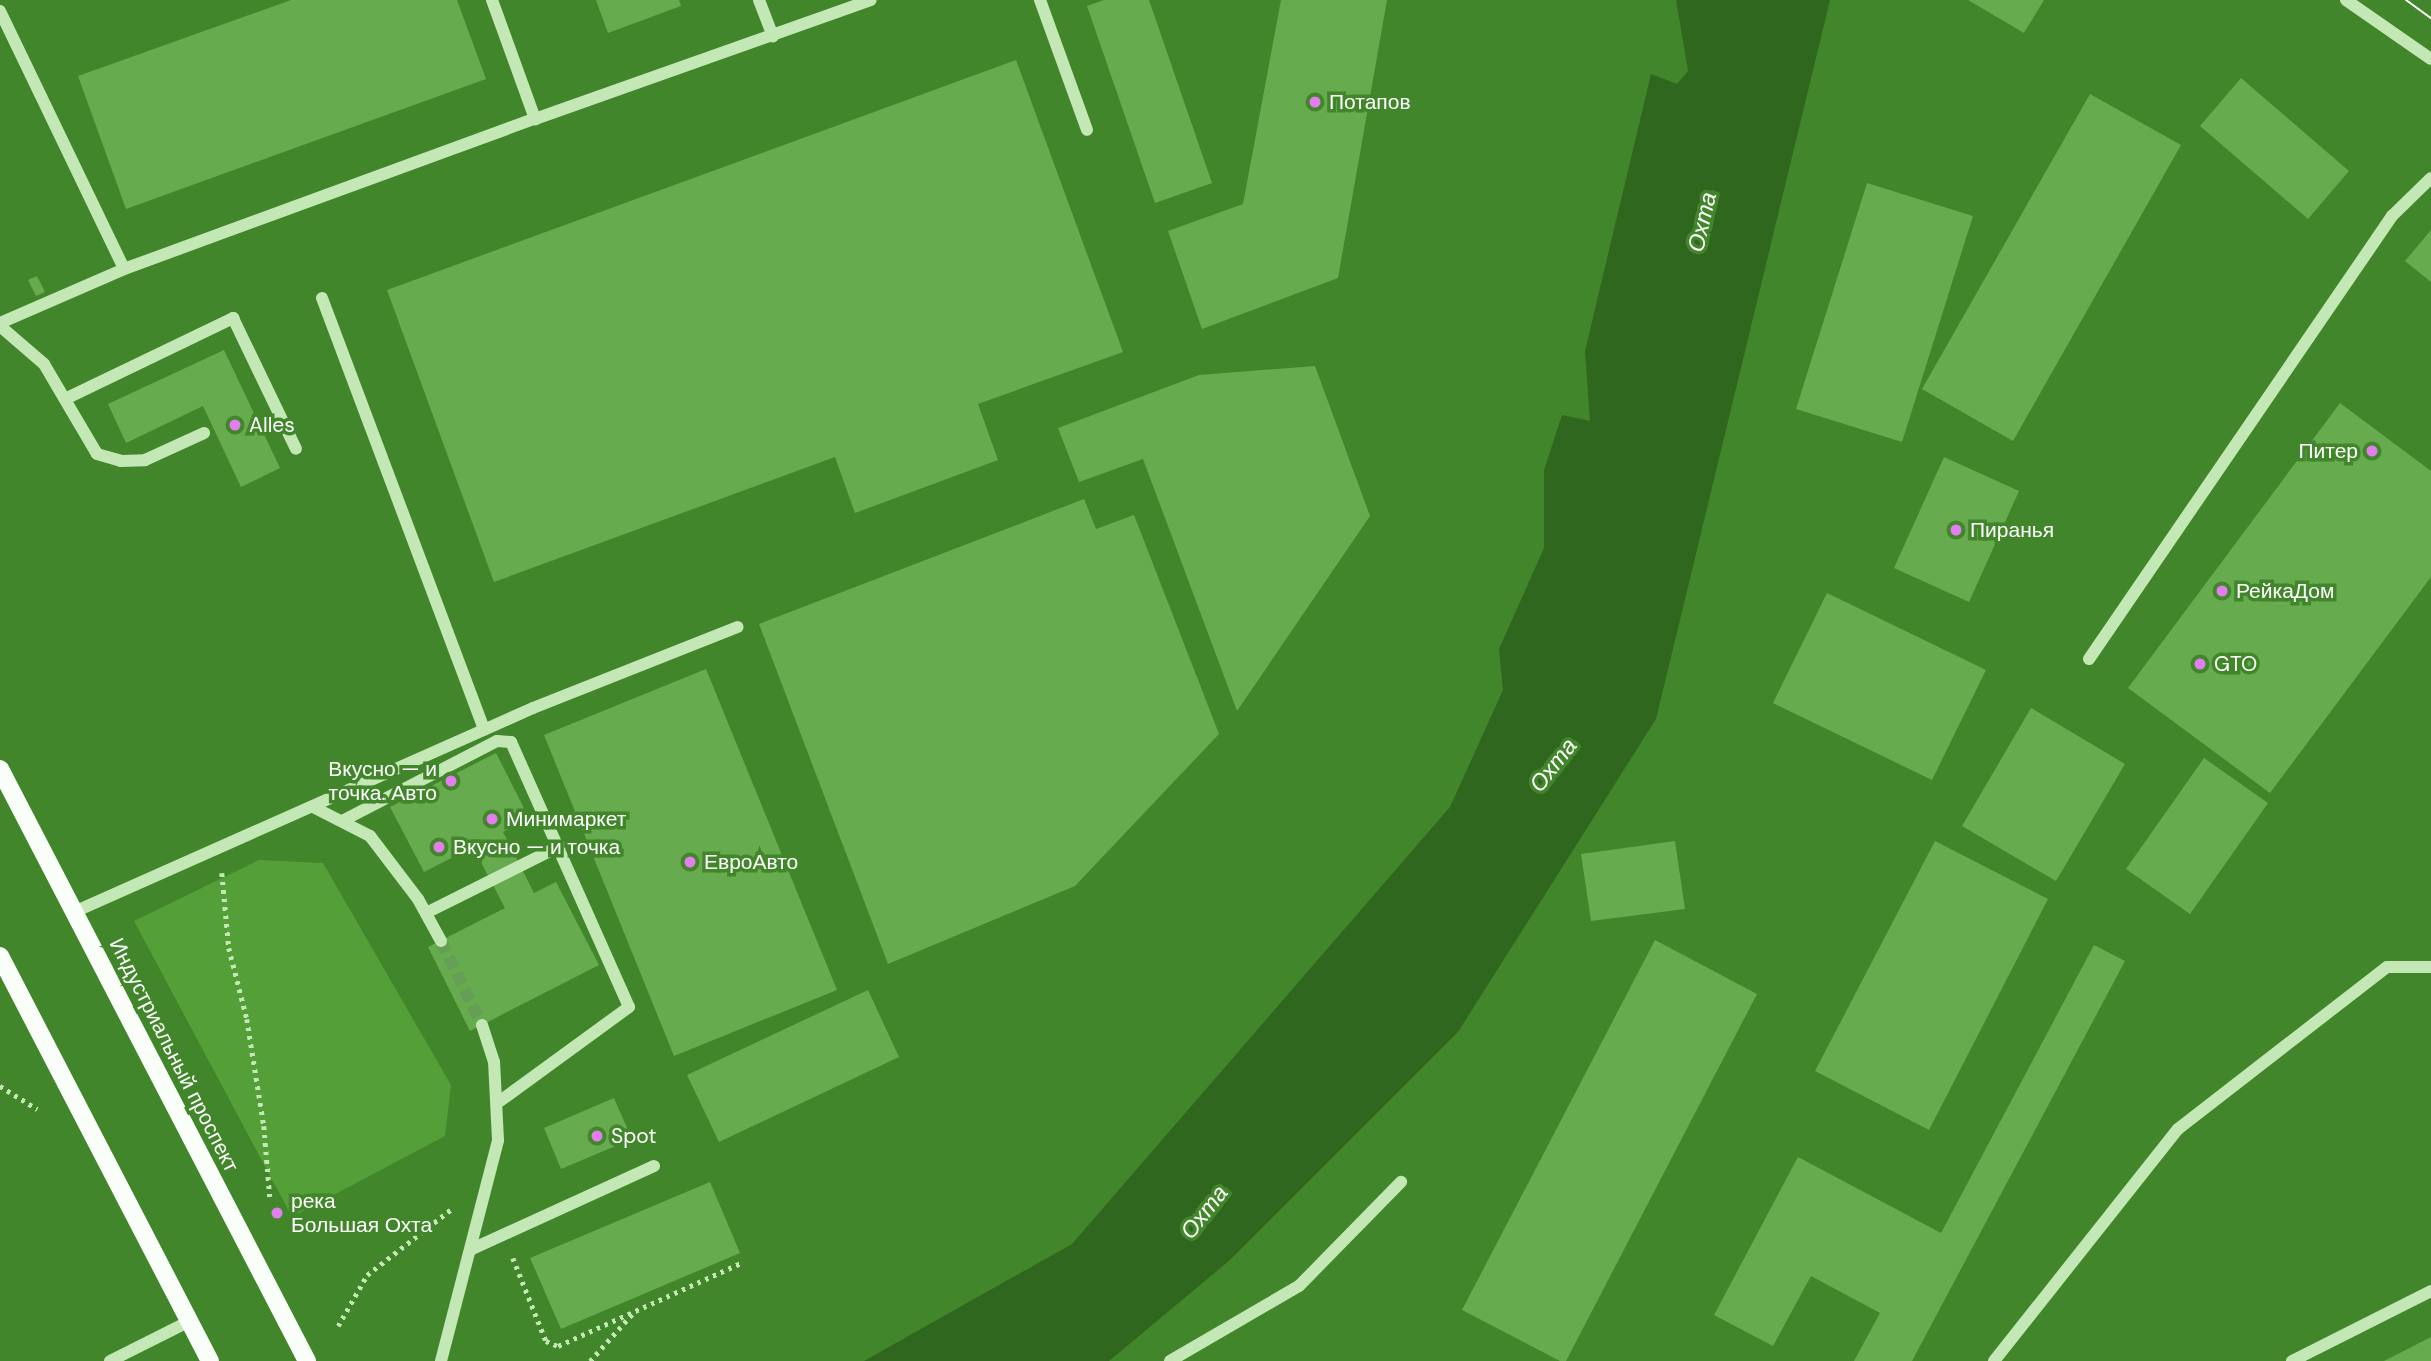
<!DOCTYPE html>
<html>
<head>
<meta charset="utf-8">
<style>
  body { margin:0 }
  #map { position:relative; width:2431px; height:1361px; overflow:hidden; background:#41862a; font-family:"DM Sans",sans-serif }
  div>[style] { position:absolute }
  .green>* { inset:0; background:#549f38 }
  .water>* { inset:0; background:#30671e }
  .building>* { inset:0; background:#67ab4f }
  .minor-tunnel>* { height:12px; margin-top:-6px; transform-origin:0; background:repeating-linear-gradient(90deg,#679e55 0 12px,transparent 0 18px) }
  .path>* { height:4.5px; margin-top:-2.25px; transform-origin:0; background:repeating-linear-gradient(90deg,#c3e8b6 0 3.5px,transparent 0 8.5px) }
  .minor>* { height:12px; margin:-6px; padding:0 6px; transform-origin:6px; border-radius:6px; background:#c3e8b6 }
  .major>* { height:18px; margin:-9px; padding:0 9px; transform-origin:9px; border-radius:9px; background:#f9fef8 }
  .tram>* { height:2px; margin:-1px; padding:0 1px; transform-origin:1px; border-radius:1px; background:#fff }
  .dots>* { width:19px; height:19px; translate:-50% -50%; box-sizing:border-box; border:4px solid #41862a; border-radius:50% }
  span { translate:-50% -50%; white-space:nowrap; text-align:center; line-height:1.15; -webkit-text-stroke:7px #41862a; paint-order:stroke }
  .poi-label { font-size:21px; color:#fff }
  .left { translate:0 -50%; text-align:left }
  .right { translate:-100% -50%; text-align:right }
  .street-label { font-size:21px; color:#fff }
  .water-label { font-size:23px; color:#fff; font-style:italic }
</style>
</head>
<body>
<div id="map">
  <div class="green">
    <i style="clip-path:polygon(259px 860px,323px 863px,451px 1085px,445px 1136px,292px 1217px,134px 921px)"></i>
  </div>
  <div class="water">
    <i style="clip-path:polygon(1676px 0,1830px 0,1656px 719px,1458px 1032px,1230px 1260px,1109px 1361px,864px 1361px,1072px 1244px,1450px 807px,1503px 690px,1499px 649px,1544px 548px,1544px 470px,1562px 415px,1590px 421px,1585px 351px,1651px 74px,1677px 84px,1688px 71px)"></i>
  </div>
  <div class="building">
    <i style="clip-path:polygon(291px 0,457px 0,486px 79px,126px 209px,78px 76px)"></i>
    <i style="clip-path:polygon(596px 0,679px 0,681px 6px,608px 33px)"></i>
    <i style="clip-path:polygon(1104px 0,1149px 0,1212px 183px,1155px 203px,1087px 6px)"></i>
    <i style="clip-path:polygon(1281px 0,1387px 0,1338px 278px,1202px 329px,1168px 231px,1243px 204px)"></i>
    <i style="clip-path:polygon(1968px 0,2044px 0,2024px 33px)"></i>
    <i style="clip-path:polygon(1016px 60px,1123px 352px,978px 404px,998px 460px,855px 513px,835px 457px,494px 582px,387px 290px)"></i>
    <i style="clip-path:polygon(2241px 78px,2349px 171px,2308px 219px,2200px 126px)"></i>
    <i style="clip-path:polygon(2090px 94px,2181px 145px,2013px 441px,1922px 389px)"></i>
    <i style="clip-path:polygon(1867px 183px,1973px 216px,1902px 442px,1796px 409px)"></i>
    <i style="clip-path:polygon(2431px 230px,2431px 282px,2405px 261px)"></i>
    <i style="clip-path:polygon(37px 276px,45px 292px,36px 296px,28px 280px)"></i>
    <i style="clip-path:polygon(224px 350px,280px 468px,241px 487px,203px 406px,126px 443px,108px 404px)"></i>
    <i style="clip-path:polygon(1315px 366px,1370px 516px,1237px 711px,1143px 459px,1079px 482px,1058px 428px,1199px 375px)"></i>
    <i style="clip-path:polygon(2340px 403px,2431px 471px,2431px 577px,2270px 793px,2128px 688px)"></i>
    <i style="clip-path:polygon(1944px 457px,2019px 491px,1969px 602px,1894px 568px)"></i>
    <i style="clip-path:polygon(1084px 499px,1096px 529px,1134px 515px,1219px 734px,1075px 886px,888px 964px,759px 624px)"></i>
    <i style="clip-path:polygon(1827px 593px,1986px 670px,1932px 780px,1773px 703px)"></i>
    <i style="clip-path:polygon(706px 669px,837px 990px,674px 1056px,544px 735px)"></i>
    <i style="clip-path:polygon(2031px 708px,2125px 764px,2056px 881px,1962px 826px)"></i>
    <i style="clip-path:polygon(496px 753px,529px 818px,503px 832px,534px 893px,556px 882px,599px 965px,470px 1031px,428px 947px,505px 908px,473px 847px,424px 872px,390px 807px)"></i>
    <i style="clip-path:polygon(2204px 758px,2268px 803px,2190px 914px,2126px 869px)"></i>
    <i style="clip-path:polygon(1675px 841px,1685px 909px,1591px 921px,1581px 854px)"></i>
    <i style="clip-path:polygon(1935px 841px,2048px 899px,1929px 1130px,1815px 1071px)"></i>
    <i style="clip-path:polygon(1655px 940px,1757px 994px,1566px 1361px,1560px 1361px,1462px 1310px)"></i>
    <i style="clip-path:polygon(2094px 945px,2125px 961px,1912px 1361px,1854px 1361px,1880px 1313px,1811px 1276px,1773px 1346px,1714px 1315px,1798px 1157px,1941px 1233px)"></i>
    <i style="clip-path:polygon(868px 990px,899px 1057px,719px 1142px,687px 1075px)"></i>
    <i style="clip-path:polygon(614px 1098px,632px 1139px,561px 1169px,544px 1128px)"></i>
    <i style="clip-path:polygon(710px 1182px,740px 1253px,561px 1329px,530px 1258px)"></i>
    <i style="clip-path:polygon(2431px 1337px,2431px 1361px,2384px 1361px)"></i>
  </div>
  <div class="minor-tunnel">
    <i style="left:441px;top:941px;width:93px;rotate:64deg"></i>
  </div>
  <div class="path">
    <i style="left:222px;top:873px;width:75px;rotate:84.7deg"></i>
    <i style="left:229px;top:948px;width:73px;rotate:75.8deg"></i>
    <i style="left:247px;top:1019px;width:108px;rotate:81deg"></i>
    <i style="left:264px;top:1126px;width:71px;rotate:85.2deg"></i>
    <i style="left:0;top:1086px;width:44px;rotate:31.9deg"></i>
    <i style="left:513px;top:1258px;width:89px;rotate:68.3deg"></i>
    <i style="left:546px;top:1341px;width:13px;rotate:23deg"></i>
    <i style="left:558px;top:1346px;width:203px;rotate:-24.4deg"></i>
    <i style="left:338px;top:1326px;width:59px;rotate:-60.4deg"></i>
    <i style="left:367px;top:1275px;width:110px;rotate:-38deg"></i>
    <i style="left:590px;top:1361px;width:66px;rotate:-48.1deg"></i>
  </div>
  <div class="minor">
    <i style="left:492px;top:0;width:127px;rotate:70.1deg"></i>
    <i style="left:535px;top:119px;width:356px;rotate:-19.5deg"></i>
    <i style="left:759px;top:0;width:39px;rotate:69deg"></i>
    <i style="left:1040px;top:0;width:138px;rotate:70.1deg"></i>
    <i style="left:2346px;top:0;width:103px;rotate:34.8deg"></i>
    <i style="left:0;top:11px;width:286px;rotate:64.3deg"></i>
    <i style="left:124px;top:269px;width:438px;rotate:-20.1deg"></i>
    <i style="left:322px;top:298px;width:461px;rotate:69.4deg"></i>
    <i style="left:0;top:323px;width:135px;rotate:-23.5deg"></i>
    <i style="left:0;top:326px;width:58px;rotate:40.8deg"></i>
    <i style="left:44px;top:364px;width:104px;rotate:59.5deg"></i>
    <i style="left:97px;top:454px;width:25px;rotate:16deg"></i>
    <i style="left:121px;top:461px;width:24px;rotate:-2deg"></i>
    <i style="left:145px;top:460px;width:65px;rotate:-24.6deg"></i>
    <i style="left:65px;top:399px;width:187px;rotate:-25.7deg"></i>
    <i style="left:233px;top:318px;width:145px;rotate:64.3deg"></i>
    <i style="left:2089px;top:659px;width:537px;rotate:-55.63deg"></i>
    <i style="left:2392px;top:216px;width:54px;rotate:-44.3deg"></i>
    <i style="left:315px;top:808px;width:62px;rotate:27deg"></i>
    <i style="left:370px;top:836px;width:79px;rotate:52.7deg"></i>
    <i style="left:418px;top:899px;width:48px;rotate:61.3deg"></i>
    <i style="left:342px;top:821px;width:174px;rotate:-27.3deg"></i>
    <i style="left:497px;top:741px;width:14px;rotate:4deg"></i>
    <i style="left:511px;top:742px;width:290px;rotate:66deg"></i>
    <i style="left:629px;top:1007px;width:160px;rotate:143.9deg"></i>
    <i style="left:74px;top:912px;width:502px;rotate:-23.96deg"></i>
    <i style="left:533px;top:708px;width:220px;rotate:-21.6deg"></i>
    <i style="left:426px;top:913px;width:150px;rotate:-26.6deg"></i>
    <i style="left:472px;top:1249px;width:200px;rotate:-24.5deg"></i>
    <i style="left:110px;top:1361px;width:89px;rotate:-26.6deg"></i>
    <i style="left:441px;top:1361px;width:228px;rotate:-75.5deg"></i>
    <i style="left:498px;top:1140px;width:78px;rotate:-92.9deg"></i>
    <i style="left:494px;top:1062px;width:39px;rotate:-108deg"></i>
    <i style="left:1170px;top:1361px;width:149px;rotate:-30.2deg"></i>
    <i style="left:1299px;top:1286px;width:146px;rotate:-45.6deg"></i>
    <i style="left:1994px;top:1361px;width:296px;rotate:-51.6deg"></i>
    <i style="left:2178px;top:1129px;width:264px;rotate:-37.8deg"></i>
    <i style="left:2387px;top:967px;width:44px"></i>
    <i style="left:2292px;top:1361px;width:156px;rotate:-26.7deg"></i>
  </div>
  <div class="major">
    <i style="left:0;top:769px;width:667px;rotate:62.59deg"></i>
    <i style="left:0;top:956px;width:456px;rotate:62.6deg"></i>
  </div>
  <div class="tram">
    <i style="left:2406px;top:0;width:31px;rotate:36deg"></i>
  </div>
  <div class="dots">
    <i style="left:1315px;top:102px;background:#e27eee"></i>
    <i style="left:235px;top:425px;background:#e27eee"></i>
    <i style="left:2372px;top:451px;background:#e27eee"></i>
    <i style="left:1956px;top:530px;background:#e27eee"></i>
    <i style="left:2222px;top:591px;background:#e27eee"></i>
    <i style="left:2200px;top:664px;background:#e27eee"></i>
    <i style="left:451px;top:781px;background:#e27eee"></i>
    <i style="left:492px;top:819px;background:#e27eee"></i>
    <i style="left:439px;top:847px;background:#e27eee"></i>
    <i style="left:690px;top:862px;background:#e27eee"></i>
    <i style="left:597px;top:1136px;background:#e27eee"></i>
    <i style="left:277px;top:1213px;background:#e27eee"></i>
  </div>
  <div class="poi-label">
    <span class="left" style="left:1329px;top:102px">Потапов</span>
    <span class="left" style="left:249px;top:425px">Alles</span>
    <span class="right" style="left:2358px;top:451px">Питер</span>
    <span class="left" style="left:1970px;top:530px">Пиранья</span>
    <span class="left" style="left:2236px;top:591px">РейкаДом</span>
    <span class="left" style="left:2214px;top:664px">GTO</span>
    <span class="right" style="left:437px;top:781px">Вкусно — и<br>точка. Авто</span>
    <span class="left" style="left:506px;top:819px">Минимаркет</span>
    <span class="left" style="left:453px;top:847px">Вкусно — и точка</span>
    <span class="left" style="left:704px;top:862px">ЕвроАвто</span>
    <span class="left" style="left:611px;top:1136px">Spot</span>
    <span class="left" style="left:291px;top:1213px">река<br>Большая Охта</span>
  </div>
  <div class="street-label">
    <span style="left:174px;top:1055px;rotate:63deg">Индустриальный проспект</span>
  </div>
  <div class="water-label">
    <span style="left:1702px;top:222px;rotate:-77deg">Охта</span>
    <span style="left:1553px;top:765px;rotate:-52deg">Охта</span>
    <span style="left:1204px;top:1212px;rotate:-52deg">Охта</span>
  </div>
</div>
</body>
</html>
